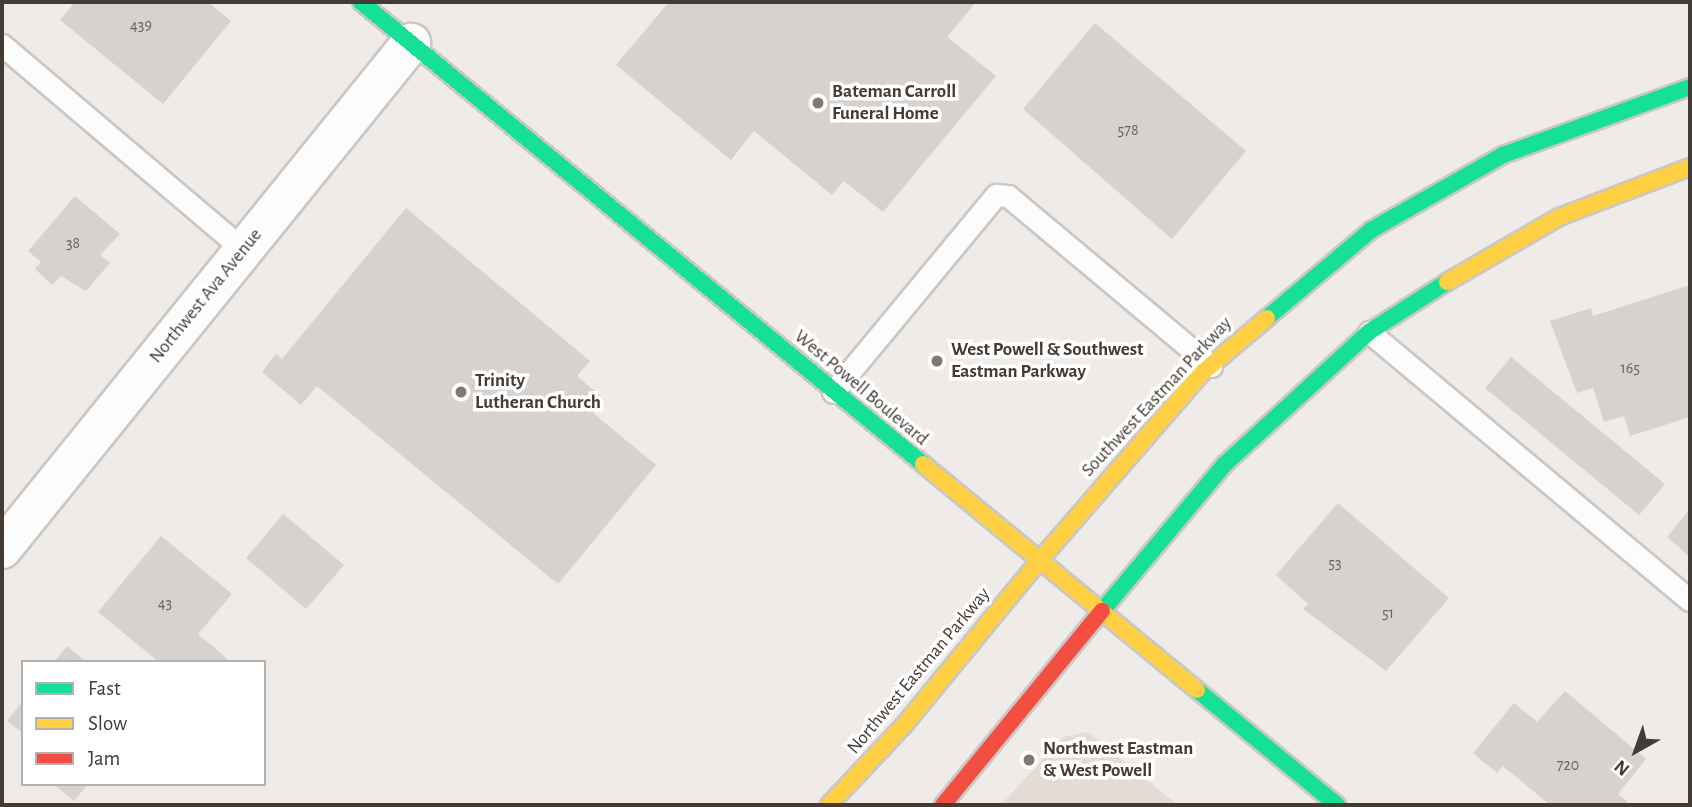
<!DOCTYPE html>
<html>
<head>
<meta charset="utf-8">
<style>
  body { margin:0 }
  #map { position:relative; width:1692px; height:807px; overflow:hidden; background:#eeebe8; font-family:"Alegreya Sans",sans-serif }
  div>[style] { position:absolute }
  .residential>* { inset:0; background:#e2dcd5 }
  .building>* { inset:0; background:#d6d2cf }
  .roads { filter:drop-shadow(2px 0 #cbc7c4) drop-shadow(-2px 0 #cbc7c4) drop-shadow(0 2px #cbc7c4) drop-shadow(0 -2px #cbc7c4) }
  .lane>* { height:21px; margin:-10.5px; padding:0 10.5px; transform-origin:10.5px; border-radius:10.5px; background:#fcfcfc }
  .street>* { height:38px; margin:-19px; padding:0 19px; transform-origin:19px; border-radius:19px; background:#fcfcfc }
  .fast>* { height:16px; margin:-8px; padding:0 8px; transform-origin:8px; border-radius:8px; background:#16e098 }
  .slow>* { height:16px; margin:-8px; padding:0 8px; transform-origin:8px; border-radius:8px; background:#ffcf43 }
  .jam>* { height:16px; margin:-8px; padding:0 8px; transform-origin:8px; border-radius:8px; background:#f24e42 }
  .dots>* { width:19px; height:19px; translate:-50% -50%; box-sizing:border-box; border:4px solid #fff; border-radius:50% }
  span { translate:-50% -50%; white-space:nowrap; text-align:center; line-height:1.15; -webkit-text-stroke:7px #fff; paint-order:stroke }
  .number-label { font-size:16px; color:#6a625c }
  .number-label span { -webkit-text-stroke-width:0 }
  .poi-label { font-size:19px; color:#443b34; font-weight:700 }
  .left { translate:0 -50%; text-align:left }
  .street-label { font-size:19px; color:#443b34 }
  .frame { position:absolute; inset:0; border:4px solid #443b34; pointer-events:none }
  .legend { position:absolute; left:21px; top:660px; width:245px; height:126px; box-sizing:border-box; background:#fff; border:2px solid #b4b1ae; margin:0; padding:9px 12px; list-style:none; font-size:21px; color:#443b34 }
  .legend li { display:flex; align-items:center; gap:14px; height:35px }
  .legend b { width:35px; border:2px solid #b4b1ae }
  .north { position:absolute; left:1601px; top:716px; width:70px; height:70px; -webkit-text-stroke:5px #fff; paint-order:stroke; rotate:220deg; font-size:19px; font-weight:700; line-height:28px; text-align:center; color:#443b34 }
  .north::after { content:''; display:block; margin:auto; width:24px; height:32px; background:#443b34; clip-path:polygon(50% 0,100% 100%,50% 72%,0 100%) }
</style>
</head>
<body>
<div id="map">
  <div class="residential">
    <i style="clip-path:polygon(1088px 732px,1178px 805px,1001px 805px,1063px 737px)"></i>
  </div>
  <div class="building">
    <i style="clip-path:polygon(75px 2px,208px 2px,231px 21px,163px 104px,60px 20px)"></i>
    <i style="clip-path:polygon(669px 2px,976px 2px,947px 37px,996px 76px,883px 212px,844px 181px,832px 195px,754px 131px,731px 160px,616px 65px)"></i>
    <i style="clip-path:polygon(1095px 23px,1246px 151px,1172px 239px,1023px 109px)"></i>
    <i style="clip-path:polygon(75px 196px,120px 234px,100px 255px,110px 263px,86px 291px,61px 276px,52px 285px,35px 269px,41px 262px,28px 251px)"></i>
    <i style="clip-path:polygon(406px 208px,590px 361px,577px 376px,604px 399px,593px 413px,656px 465px,558px 584px,317px 386px,301px 405px,262px 372px,276px 354px,282px 359px)"></i>
    <i style="clip-path:polygon(1690px 285px,1690px 417px,1630px 436px,1624px 416px,1604px 422px,1593px 388px,1577px 393px,1550px 321px,1591px 308px,1593px 316px)"></i>
    <i style="clip-path:polygon(1511px 357px,1665px 484px,1639px 515px,1485px 388px)"></i>
    <i style="clip-path:polygon(1338px 503px,1449px 598px,1386px 671px,1303px 609px,1308px 604px,1276px 575px)"></i>
    <i style="clip-path:polygon(1690px 509px,1690px 557px,1667px 537px)"></i>
    <i style="clip-path:polygon(283px 514px,344px 565px,306px 609px,246px 558px)"></i>
    <i style="clip-path:polygon(161px 536px,232px 594px,198px 634px,231px 662px,159px 662px,98px 612px)"></i>
    <i style="clip-path:polygon(67px 646px,86px 662px,54px 662px)"></i>
    <i style="clip-path:polygon(1565px 691px,1646px 759px,1618px 794px,1631px 805px,1550px 805px,1503px 766px,1497px 773px,1473px 753px,1514px 703px,1537px 722px)"></i>
    <i style="clip-path:polygon(23px 701px,23px 733px,7px 721px)"></i>
    <i style="clip-path:polygon(53px 784px,88px 784px,74px 801px)"></i>
  </div>
  <div class="roads">
    <div class="lane">
      <i style="left:2px;top:45px;width:317px;rotate:40.3deg"></i>
      <i style="left:1369px;top:332px;width:418px;rotate:39.9deg"></i>
      <i style="left:833px;top:392px;width:256px;rotate:-50.4deg"></i>
      <i style="left:996px;top:195px;width:12px;rotate:5deg"></i>
      <i style="left:1008px;top:196px;width:265px;rotate:39.9deg"></i>
    </div>
    <div class="street">
      <i style="left:2px;top:549px;width:651px;rotate:-51.05deg"></i>
    </div>
    <div class="fast">
      <i style="left:361px;top:2px;width:728px;rotate:39.42deg"></i>
      <i style="left:1267px;top:318px;width:136px;rotate:-40.2deg"></i>
      <i style="left:1371px;top:230px;width:152px;rotate:-29.6deg"></i>
      <i style="left:1503px;top:155px;width:199px;rotate:-20deg"></i>
      <i style="left:1102px;top:611px;width:190px;rotate:-50.1deg"></i>
      <i style="left:1224px;top:465px;width:197px;rotate:-42.5deg"></i>
      <i style="left:1369px;top:332px;width:93px;rotate:-32.7deg"></i>
      <i style="left:1197px;top:690px;width:181px;rotate:39.4deg"></i>
    </div>
    <div class="slow">
      <i style="left:1447px;top:282px;width:129px;rotate:-30.1deg"></i>
      <i style="left:1559px;top:217px;width:140px;rotate:-20.9deg"></i>
      <i style="left:923px;top:464px;width:355px;rotate:39.5deg"></i>
      <i style="left:1039px;top:561px;width:249px;rotate:-49.1deg"></i>
      <i style="left:1202px;top:373px;width:85px;rotate:-40.2deg"></i>
      <i style="left:829px;top:805px;width:111px;rotate:-46.8deg"></i>
      <i style="left:905px;top:724px;width:211px;rotate:-50.6deg"></i>
    </div>
    <div class="jam">
      <i style="left:943px;top:805px;width:251px;rotate:-50.7deg"></i>
    </div>
  </div>
  <div class="dots">
    <i style="left:818px;top:103px;background:#807973"></i>
    <i style="left:937px;top:361px;background:#807973"></i>
    <i style="left:461px;top:392px;background:#807973"></i>
    <i style="left:1029px;top:760px;background:#807973"></i>
  </div>
  <div class="number-label">
    <span style="left:141px;top:25px">439</span>
    <span style="left:1128px;top:130px">578</span>
    <span style="left:73px;top:243px">38</span>
    <span style="left:1630px;top:368px">165</span>
    <span style="left:1335px;top:563px">53</span>
    <span style="left:165px;top:603px">43</span>
    <span style="left:1388px;top:613px">51</span>
    <span style="left:1568px;top:765px">720</span>
  </div>
  <div class="poi-label">
    <span class="left" style="left:832px;top:103px">Bateman Carroll<br>Funeral Home</span>
    <span class="left" style="left:951px;top:361px">West Powell &amp; Southwest<br>Eastman Parkway</span>
    <span class="left" style="left:475px;top:392px">Trinity<br>Lutheran Church</span>
    <span class="left" style="left:1043px;top:760px">Northwest Eastman<br>&amp; West Powell</span>
  </div>
  <div class="street-label">
    <span style="left:206px;top:296px;rotate:-51deg">Northwest Ava Avenue</span>
    <span style="left:861px;top:388px;rotate:40deg">West Powell Boulevard</span>
    <span style="left:1157px;top:397px;rotate:-47deg">Southwest Eastman Parkway</span>
    <span style="left:919px;top:671px;rotate:-50deg">Northwest Eastman Parkway</span>
  </div>
  <div class="frame"></div>
  <ul class="legend">
  <li><b style="height:9px;background:#16e098"></b>Fast</li>
  <li><b style="height:9px;background:#ffcf43"></b>Slow</li>
  <li><b style="height:9px;background:#f24e42"></b>Jam</li>
  </ul>
  <div class="north">N</div>
</div>
</body>
</html>
